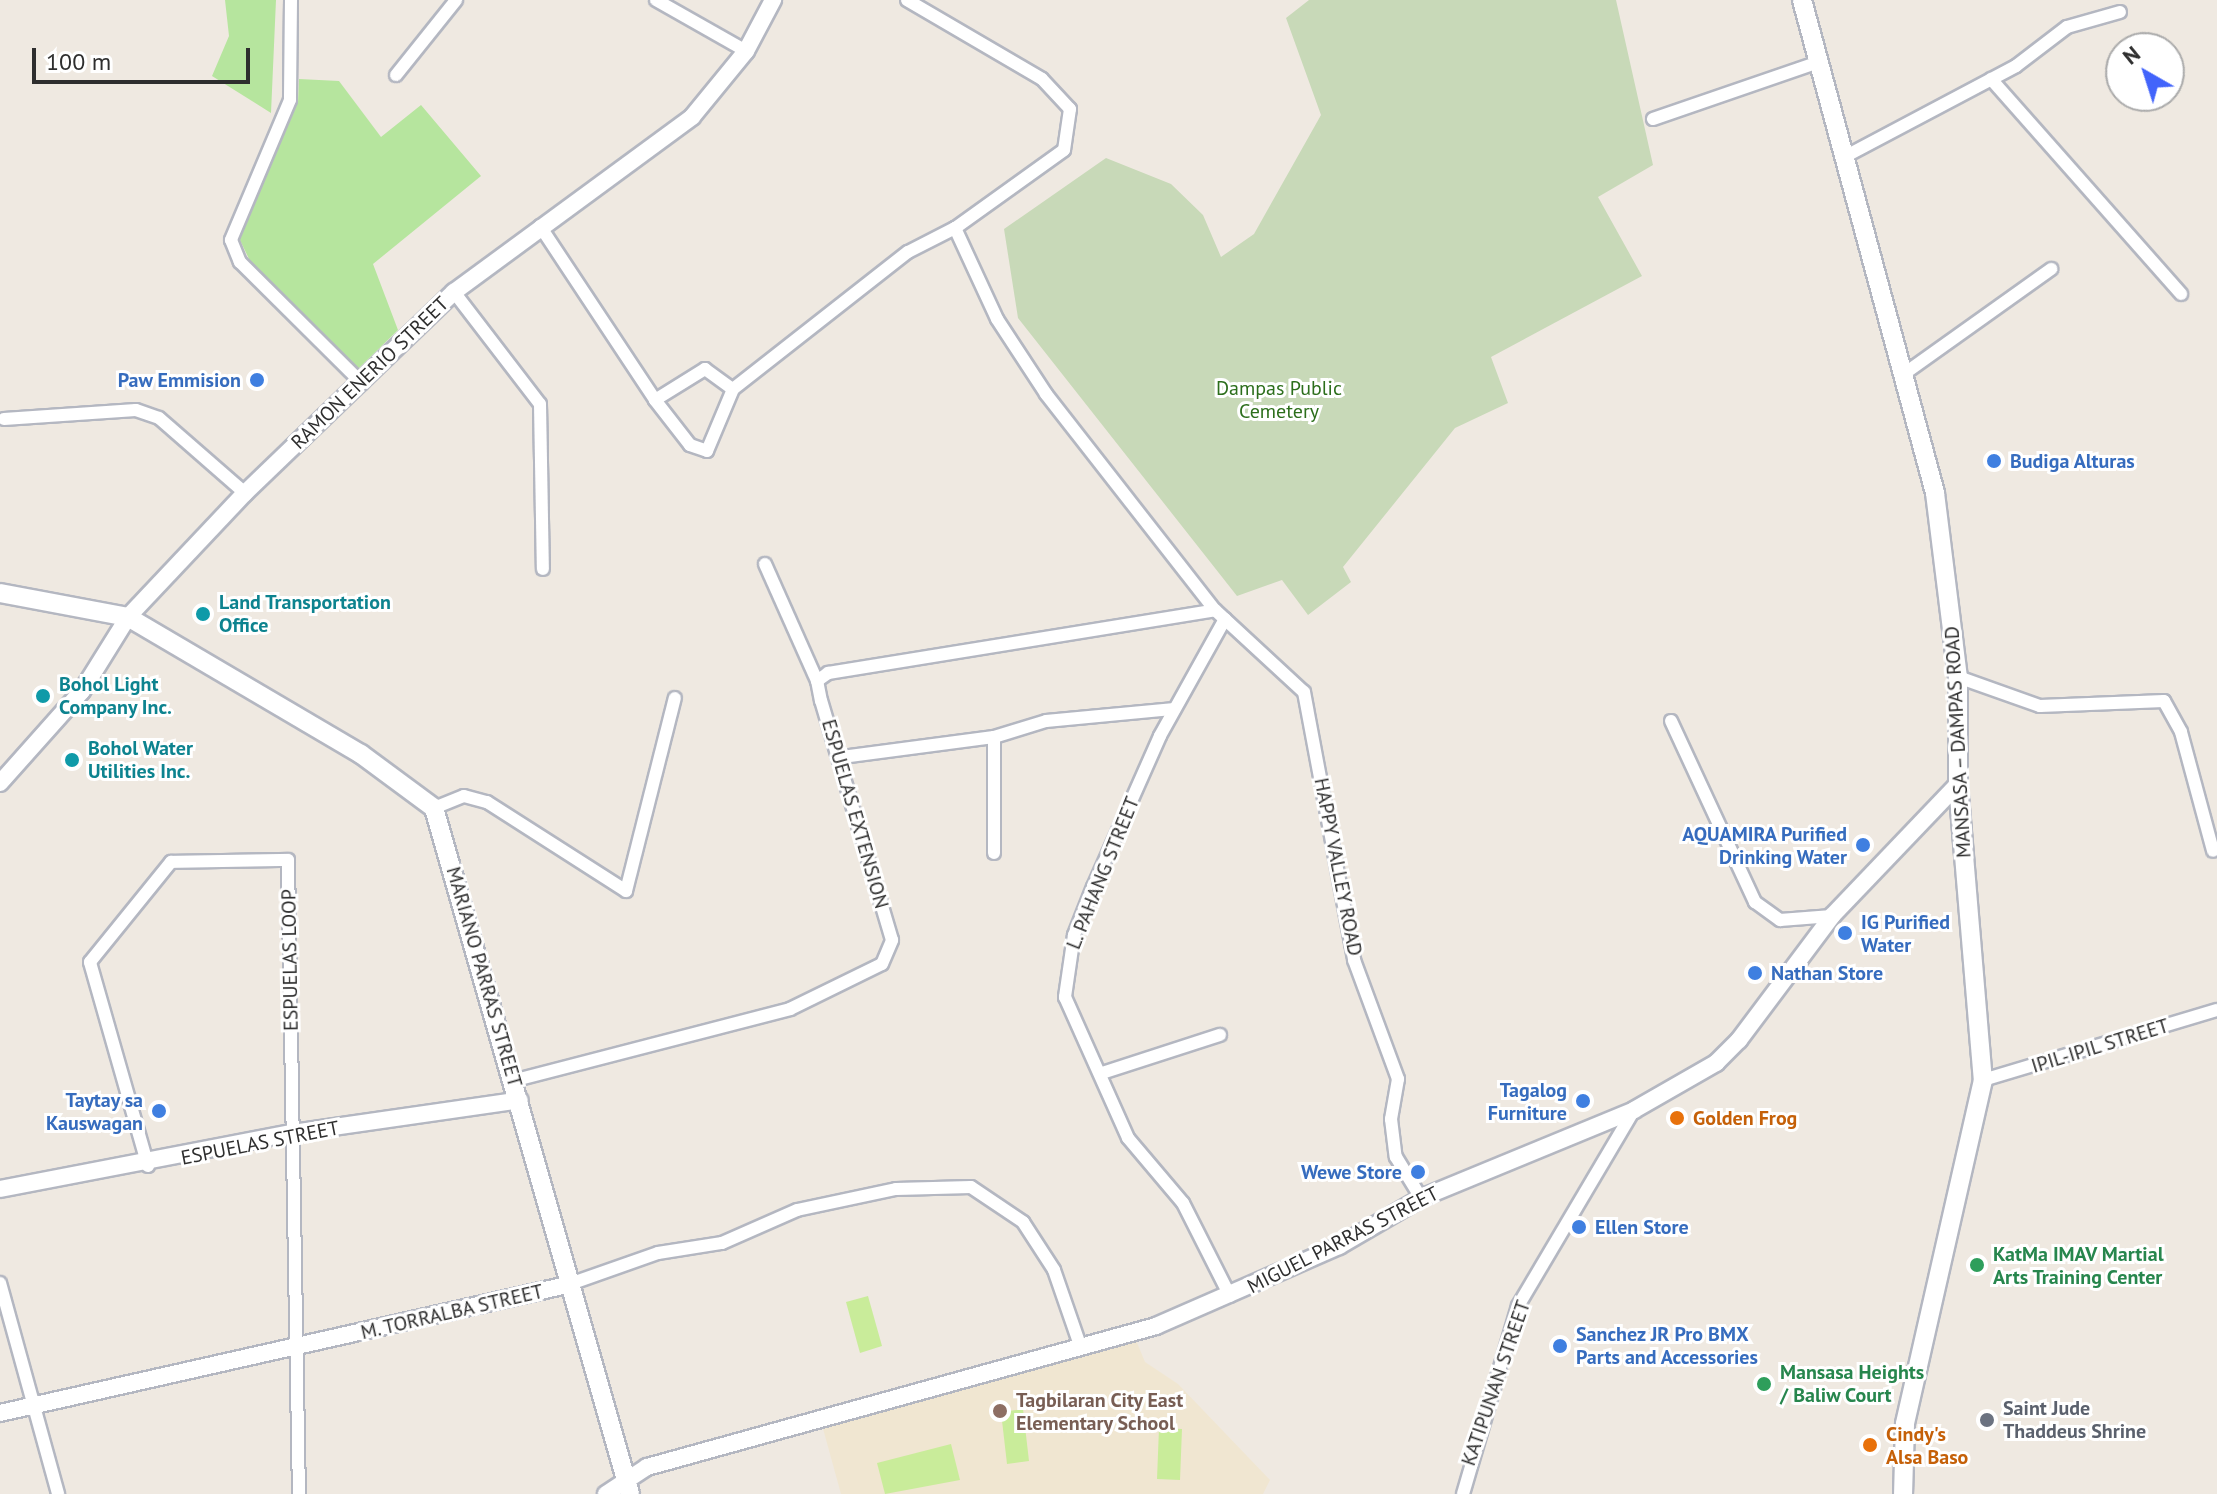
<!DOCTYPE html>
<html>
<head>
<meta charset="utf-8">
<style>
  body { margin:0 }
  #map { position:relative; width:2217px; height:1494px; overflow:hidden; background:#efe9e1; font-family:"PT Sans",sans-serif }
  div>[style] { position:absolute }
  .education>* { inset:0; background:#f0e6d1 }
  .green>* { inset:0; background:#b6e59e }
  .cemetery>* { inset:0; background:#c8d9b8 }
  .pitch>* { inset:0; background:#c9ec9a }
  .roads { filter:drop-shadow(2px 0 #b4b7c1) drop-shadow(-2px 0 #b4b7c1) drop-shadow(0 2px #b4b7c1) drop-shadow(0 -2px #b4b7c1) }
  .minor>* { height:12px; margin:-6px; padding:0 6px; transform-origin:6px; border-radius:6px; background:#fff }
  .tertiary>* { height:16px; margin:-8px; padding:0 8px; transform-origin:8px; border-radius:8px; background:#fff }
  .secondary>* { height:18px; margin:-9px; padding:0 9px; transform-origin:9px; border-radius:9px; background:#fff }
  .dots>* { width:22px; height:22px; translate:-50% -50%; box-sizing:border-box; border:4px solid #fff; border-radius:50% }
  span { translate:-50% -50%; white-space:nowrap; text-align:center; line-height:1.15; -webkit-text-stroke:6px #fff; paint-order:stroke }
  .street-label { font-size:20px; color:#2e2e2e }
  .shop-label { font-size:20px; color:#366cbe; font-weight:700 }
  .right { translate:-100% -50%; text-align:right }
  .left { translate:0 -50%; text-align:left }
  .park-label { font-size:20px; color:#2c6e1b }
  .culture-label { font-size:20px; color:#0d838f; font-weight:700 }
  .food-label { font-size:20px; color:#c56008; font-weight:700 }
  .leisure-label { font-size:20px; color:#27864d; font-weight:700 }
  .education-label { font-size:20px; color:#785e54; font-weight:700 }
  .worship-label { font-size:20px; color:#5b616d; font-weight:700 }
  .north { position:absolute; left:2105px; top:32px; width:80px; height:80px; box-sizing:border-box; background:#fff; border:2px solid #ababab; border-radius:50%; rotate:321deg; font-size:22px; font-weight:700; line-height:32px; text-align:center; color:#2e2e2e }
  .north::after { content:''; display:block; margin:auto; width:28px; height:36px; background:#4264fb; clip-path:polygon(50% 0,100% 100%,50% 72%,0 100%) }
  .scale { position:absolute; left:32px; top:48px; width:218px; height:36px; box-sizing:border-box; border:4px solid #2e2e2e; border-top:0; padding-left:10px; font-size:24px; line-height:28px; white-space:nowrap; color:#2e2e2e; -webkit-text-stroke:6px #fff; paint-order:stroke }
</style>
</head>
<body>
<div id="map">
  <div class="education">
    <i style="clip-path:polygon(1133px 1333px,1145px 1362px,1178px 1384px,1270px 1480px,1263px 1494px,841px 1494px,822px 1425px)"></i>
  </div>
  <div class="green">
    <i style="clip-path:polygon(225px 0,276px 0,271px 113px,212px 76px,229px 36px)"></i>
    <i style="clip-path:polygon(299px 79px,339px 81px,381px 137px,421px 105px,481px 176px,373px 264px,398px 330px,358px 369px,250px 261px,239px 238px,298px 102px)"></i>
  </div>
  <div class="cemetery">
    <i style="clip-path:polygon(1309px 0,1616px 0,1653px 165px,1598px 197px,1642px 276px,1491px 357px,1508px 403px,1455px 428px,1343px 567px,1351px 582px,1308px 615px,1282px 580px,1237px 596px,1018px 318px,1004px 229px,1106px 158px,1171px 184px,1203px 215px,1221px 257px,1254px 234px,1321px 115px,1286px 18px)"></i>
  </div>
  <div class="pitch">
    <i style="clip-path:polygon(868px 1296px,882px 1346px,860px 1353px,846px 1302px)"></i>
    <i style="clip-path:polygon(1023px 1409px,1029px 1461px,1007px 1464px,1001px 1412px)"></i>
    <i style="clip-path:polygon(1159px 1428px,1182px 1429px,1180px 1480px,1157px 1479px)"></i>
    <i style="clip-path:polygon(951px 1444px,960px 1480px,885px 1494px,877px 1463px)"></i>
  </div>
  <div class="roads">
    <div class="minor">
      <i style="left:291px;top:0;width:100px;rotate:90.6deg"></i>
      <i style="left:290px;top:100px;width:152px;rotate:112.9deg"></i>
      <i style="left:231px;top:240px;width:24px;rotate:68deg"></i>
      <i style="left:240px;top:262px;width:172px;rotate:44.8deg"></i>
      <i style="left:656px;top:0;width:103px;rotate:29.5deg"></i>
      <i style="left:907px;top:0;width:156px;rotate:30.3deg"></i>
      <i style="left:1042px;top:79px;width:41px;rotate:47deg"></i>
      <i style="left:1070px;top:109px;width:41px;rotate:98.3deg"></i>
      <i style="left:1064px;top:150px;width:134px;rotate:144.4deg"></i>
      <i style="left:955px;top:228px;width:100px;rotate:65.2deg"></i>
      <i style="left:997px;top:319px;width:90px;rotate:56.8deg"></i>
      <i style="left:1046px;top:394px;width:274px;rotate:52deg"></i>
      <i style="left:1215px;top:610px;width:121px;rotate:42.7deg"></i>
      <i style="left:1304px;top:692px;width:273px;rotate:79.4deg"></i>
      <i style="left:1354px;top:960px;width:127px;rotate:69.7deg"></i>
      <i style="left:1398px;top:1079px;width:41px;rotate:99.9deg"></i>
      <i style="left:1391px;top:1119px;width:38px;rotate:83deg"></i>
      <i style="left:1396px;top:1157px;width:48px;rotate:58.6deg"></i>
      <i style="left:396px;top:75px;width:96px;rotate:-51.3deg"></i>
      <i style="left:1991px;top:79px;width:287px;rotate:48.5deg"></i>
      <i style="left:1653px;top:119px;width:178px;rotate:-19deg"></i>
      <i style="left:1848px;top:155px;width:190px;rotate:-27.9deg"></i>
      <i style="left:2016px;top:66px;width:64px;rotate:-37.4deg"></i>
      <i style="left:2067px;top:27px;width:55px;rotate:-15.8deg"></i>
      <i style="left:540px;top:226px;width:209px;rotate:56.5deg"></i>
      <i style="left:655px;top:400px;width:59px;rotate:-31.8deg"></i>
      <i style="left:705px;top:369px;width:34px;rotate:36deg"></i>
      <i style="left:733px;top:389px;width:222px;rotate:-38.1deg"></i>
      <i style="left:908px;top:252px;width:53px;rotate:-27.1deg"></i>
      <i style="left:454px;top:292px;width:141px;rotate:52.5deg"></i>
      <i style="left:540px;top:404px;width:165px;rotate:89deg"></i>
      <i style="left:1904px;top:374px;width:181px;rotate:-35.5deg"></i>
      <i style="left:655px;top:400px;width:57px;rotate:52.1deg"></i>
      <i style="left:690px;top:445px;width:18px;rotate:19deg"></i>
      <i style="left:707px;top:451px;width:67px;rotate:-67.2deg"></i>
      <i style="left:4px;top:419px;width:132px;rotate:-3.9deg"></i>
      <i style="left:136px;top:410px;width:24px;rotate:19deg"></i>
      <i style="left:159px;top:418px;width:114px;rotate:41.1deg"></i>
      <i style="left:765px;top:564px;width:128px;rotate:66deg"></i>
      <i style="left:1225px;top:619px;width:134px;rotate:119.1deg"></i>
      <i style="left:1160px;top:736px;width:165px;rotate:113.9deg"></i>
      <i style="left:1093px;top:887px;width:52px;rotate:111.6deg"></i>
      <i style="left:1074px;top:935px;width:63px;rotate:98.3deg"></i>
      <i style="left:1065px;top:997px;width:154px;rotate:65.9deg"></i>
      <i style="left:1128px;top:1138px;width:85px;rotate:49.8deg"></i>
      <i style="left:1183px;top:1203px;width:104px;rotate:63.2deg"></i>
      <i style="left:1958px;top:677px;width:87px;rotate:19.5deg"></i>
      <i style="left:2040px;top:706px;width:124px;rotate:-2.3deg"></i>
      <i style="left:2164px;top:701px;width:35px;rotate:61deg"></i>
      <i style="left:2181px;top:732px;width:123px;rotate:74.9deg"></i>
      <i style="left:1671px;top:721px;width:200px;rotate:65.1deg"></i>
      <i style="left:1755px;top:902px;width:31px;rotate:36deg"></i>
      <i style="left:1780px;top:920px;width:52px;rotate:-4.4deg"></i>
      <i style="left:994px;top:737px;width:54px;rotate:-17.1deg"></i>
      <i style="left:1046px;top:721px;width:129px;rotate:-5.4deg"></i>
      <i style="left:842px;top:757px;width:153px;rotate:-7.5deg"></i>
      <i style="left:994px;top:737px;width:116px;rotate:90deg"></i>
      <i style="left:434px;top:808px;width:32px;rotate:-22deg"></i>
      <i style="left:464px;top:796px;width:24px;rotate:15deg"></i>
      <i style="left:487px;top:802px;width:165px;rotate:32.6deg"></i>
      <i style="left:626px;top:891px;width:199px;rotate:-75.8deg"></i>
      <i style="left:1102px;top:1073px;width:124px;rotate:-17.9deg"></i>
      <i style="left:516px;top:1080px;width:283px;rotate:-14.5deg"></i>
      <i style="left:790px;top:1009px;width:102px;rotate:-26.1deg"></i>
      <i style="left:882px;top:964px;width:26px;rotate:-67deg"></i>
      <i style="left:892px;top:940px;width:249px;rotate:-106.5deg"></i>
      <i style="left:821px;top:701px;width:20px;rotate:-101deg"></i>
      <i style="left:817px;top:681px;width:14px;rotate:-36deg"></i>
      <i style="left:828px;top:673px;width:392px;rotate:-9.2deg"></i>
      <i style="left:1983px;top:1080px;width:244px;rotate:-16.7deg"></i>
      <i style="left:148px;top:1166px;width:212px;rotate:-105.9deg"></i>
      <i style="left:90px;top:962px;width:129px;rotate:-51deg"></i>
      <i style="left:171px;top:862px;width:117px;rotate:-1deg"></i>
      <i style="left:288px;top:860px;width:634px;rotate:89.01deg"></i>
      <i style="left:0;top:1283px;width:219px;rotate:74.6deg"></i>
      <i style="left:567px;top:1285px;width:96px;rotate:-19.4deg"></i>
      <i style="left:658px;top:1253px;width:65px;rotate:-8.9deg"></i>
      <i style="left:722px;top:1243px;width:82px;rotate:-23.7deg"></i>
      <i style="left:797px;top:1210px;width:101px;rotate:-12deg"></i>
      <i style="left:896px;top:1189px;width:75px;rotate:-1.5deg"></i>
      <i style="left:971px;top:1187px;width:63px;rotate:33.9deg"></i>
      <i style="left:1023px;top:1222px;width:57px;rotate:57.1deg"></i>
      <i style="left:1054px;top:1270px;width:83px;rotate:70.9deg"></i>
      <i style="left:1463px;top:1494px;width:196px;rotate:-73.7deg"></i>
      <i style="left:1518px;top:1306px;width:228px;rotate:-59.4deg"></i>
    </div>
    <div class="tertiary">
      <i style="left:0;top:783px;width:123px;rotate:-48.3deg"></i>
      <i style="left:82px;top:691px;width:87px;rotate:-58.1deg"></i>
      <i style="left:128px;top:617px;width:170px;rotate:-46.7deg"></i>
      <i style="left:245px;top:493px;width:290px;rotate:-43.9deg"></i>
      <i style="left:454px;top:292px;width:295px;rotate:-36.3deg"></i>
      <i style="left:692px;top:117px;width:85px;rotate:-50.7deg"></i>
      <i style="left:746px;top:51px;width:58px;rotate:-62.1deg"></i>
      <i style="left:0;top:1189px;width:297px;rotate:-10.9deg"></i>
      <i style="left:292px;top:1133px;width:230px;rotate:-8.2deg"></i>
      <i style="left:0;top:1413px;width:581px;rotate:-12.72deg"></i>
      <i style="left:606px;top:1494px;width:49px;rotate:-33.4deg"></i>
      <i style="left:647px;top:1467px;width:528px;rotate:-15.48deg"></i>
      <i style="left:1156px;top:1326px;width:200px;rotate:-23.6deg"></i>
      <i style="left:1339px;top:1246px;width:95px;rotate:-30.3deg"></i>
      <i style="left:1421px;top:1198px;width:230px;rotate:-22.4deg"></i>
      <i style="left:1634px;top:1110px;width:95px;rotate:-29.8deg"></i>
      <i style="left:1716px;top:1063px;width:33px;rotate:-45deg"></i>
      <i style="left:1739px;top:1040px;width:155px;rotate:-53.1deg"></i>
      <i style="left:1832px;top:916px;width:182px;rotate:-46.3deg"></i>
    </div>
    <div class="secondary">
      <i style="left:1802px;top:0;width:511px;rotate:74.9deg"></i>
      <i style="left:1935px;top:493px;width:185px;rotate:82.9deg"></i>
      <i style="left:1958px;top:677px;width:107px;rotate:90deg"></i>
      <i style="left:1958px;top:784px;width:297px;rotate:85.2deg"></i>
      <i style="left:1983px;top:1080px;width:353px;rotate:102.8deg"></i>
      <i style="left:1905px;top:1424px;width:70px;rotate:91.6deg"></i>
      <i style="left:0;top:593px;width:130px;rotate:10.6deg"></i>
      <i style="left:128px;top:617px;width:270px;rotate:30.5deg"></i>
      <i style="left:361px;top:754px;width:91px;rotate:36.5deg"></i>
      <i style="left:434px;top:808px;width:713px;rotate:74.05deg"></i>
    </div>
  </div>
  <div class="dots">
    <i style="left:257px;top:380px;background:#3f7fe0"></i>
    <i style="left:1994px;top:461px;background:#3f7fe0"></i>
    <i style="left:203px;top:614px;background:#0f9aa8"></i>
    <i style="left:43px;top:696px;background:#0f9aa8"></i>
    <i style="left:72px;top:760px;background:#0f9aa8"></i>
    <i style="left:1863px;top:845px;background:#3f7fe0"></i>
    <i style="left:1845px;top:933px;background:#3f7fe0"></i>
    <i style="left:1755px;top:973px;background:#3f7fe0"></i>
    <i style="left:1583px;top:1101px;background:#3f7fe0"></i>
    <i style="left:159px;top:1111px;background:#3f7fe0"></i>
    <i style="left:1677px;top:1118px;background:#e8710a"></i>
    <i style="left:1418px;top:1172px;background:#3f7fe0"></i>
    <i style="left:1579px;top:1227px;background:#3f7fe0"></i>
    <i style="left:1977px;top:1265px;background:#2e9e5b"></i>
    <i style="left:1560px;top:1346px;background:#3f7fe0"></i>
    <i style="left:1764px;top:1384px;background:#2e9e5b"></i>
    <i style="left:1000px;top:1411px;background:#8d6e63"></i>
    <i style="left:1987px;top:1420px;background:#6b7280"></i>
    <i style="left:1870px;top:1445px;background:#e8710a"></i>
  </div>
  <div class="street-label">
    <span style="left:370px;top:373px;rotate:-44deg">RAMON ENERIO STREET</span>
    <span style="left:1958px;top:742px;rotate:-93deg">MANSASA – DAMPAS ROAD</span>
    <span style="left:855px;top:814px;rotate:74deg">ESPUELAS EXTENSION</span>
    <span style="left:1338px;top:867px;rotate:79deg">HAPPY VALLEY ROAD</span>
    <span style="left:1103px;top:873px;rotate:-68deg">L. PAHANG STREET</span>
    <span style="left:290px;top:960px;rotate:-91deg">ESPUELAS LOOP</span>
    <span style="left:484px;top:977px;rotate:74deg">MARIANO PARRAS STREET</span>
    <span style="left:2100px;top:1046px;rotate:-17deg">IPIL-IPIL STREET</span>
    <span style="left:260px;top:1143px;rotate:-11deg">ESPUELAS STREET</span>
    <span style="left:1343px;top:1240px;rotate:-27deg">MIGUEL PARRAS STREET</span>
    <span style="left:452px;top:1312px;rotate:-13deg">M. TORRALBA STREET</span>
    <span style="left:1496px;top:1383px;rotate:-71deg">KATIPUNAN STREET</span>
  </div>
  <div class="shop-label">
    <span class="right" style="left:241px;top:380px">Paw Emmision</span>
    <span class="left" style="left:2010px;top:461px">Budiga Alturas</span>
    <span class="right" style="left:1847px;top:846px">AQUAMIRA Purified<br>Drinking Water</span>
    <span class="left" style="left:1861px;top:934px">IG Purified<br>Water</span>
    <span class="left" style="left:1771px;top:973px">Nathan Store</span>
    <span class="right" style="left:1567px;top:1102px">Tagalog<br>Furniture</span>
    <span class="right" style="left:143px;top:1112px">Taytay sa<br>Kauswagan</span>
    <span class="right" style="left:1402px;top:1172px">Wewe Store</span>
    <span class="left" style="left:1595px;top:1227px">Ellen Store</span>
    <span class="left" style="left:1576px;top:1346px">Sanchez JR Pro BMX<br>Parts and Accessories</span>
  </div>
  <div class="park-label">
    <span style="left:1279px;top:400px">Dampas Public<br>Cemetery</span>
  </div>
  <div class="culture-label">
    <span class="left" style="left:219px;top:614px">Land Transportation<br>Office</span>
    <span class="left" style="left:59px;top:696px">Bohol Light<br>Company Inc.</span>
    <span class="left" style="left:88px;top:760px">Bohol Water<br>Utilities Inc.</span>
  </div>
  <div class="food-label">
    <span class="left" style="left:1693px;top:1118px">Golden Frog</span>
    <span class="left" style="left:1886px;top:1446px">Cindy's<br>Alsa Baso</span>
  </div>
  <div class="leisure-label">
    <span class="left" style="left:1993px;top:1266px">KatMa IMAV Martial<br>Arts Training Center</span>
    <span class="left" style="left:1780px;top:1384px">Mansasa Heights<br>/ Baliw Court</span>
  </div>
  <div class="education-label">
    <span class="left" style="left:1016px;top:1412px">Tagbilaran City East<br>Elementary School</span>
  </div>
  <div class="worship-label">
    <span class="left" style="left:2003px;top:1420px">Saint Jude<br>Thaddeus Shrine</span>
  </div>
  <div class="north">N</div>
  <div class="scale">100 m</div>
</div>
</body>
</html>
